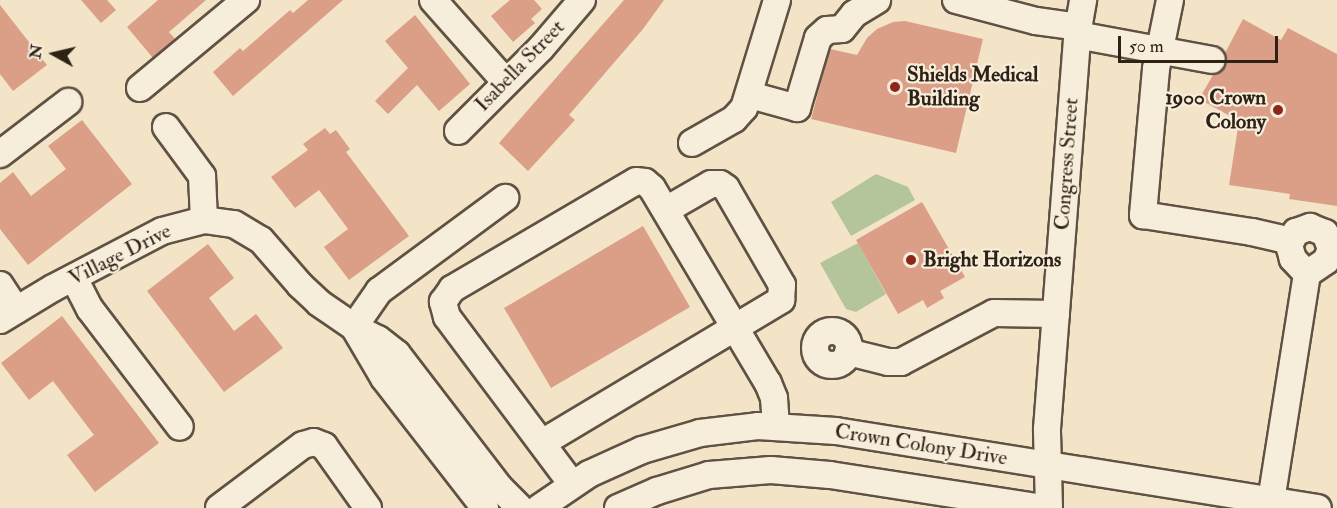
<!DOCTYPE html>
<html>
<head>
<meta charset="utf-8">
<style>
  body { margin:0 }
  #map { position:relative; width:1337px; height:508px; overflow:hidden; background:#f3e4c8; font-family:"IM FELL Double Pica",serif }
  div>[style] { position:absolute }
  .green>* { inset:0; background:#b4c59b }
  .building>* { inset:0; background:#da9f86 }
  .roads { filter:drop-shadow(2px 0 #5f5243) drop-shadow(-2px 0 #5f5243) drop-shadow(0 2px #5f5243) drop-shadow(0 -2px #5f5243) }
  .minor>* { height:26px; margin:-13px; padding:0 13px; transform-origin:13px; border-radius:13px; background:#f7eddb }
  .minor>.ring { margin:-13px; padding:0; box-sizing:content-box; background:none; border:26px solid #f7eddb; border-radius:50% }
  .dots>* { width:16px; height:16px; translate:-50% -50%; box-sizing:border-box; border:3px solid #f7eddb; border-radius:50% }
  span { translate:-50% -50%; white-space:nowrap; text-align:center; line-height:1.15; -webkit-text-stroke:4.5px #f7eddb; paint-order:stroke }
  .street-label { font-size:21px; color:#2e2217 }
  .poi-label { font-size:21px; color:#2e2217; font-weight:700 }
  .left { translate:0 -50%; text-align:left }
  .right { translate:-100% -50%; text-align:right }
  .north { position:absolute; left:24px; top:24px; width:60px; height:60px; -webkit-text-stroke:4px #f7eddb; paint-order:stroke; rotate:278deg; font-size:16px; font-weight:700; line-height:24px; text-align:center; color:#2e2217 }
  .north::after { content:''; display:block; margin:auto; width:21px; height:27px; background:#2e2217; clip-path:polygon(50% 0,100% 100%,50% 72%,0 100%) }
  .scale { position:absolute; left:1118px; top:36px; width:160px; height:27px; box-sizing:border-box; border:3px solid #2e2217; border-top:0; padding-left:8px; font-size:18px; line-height:21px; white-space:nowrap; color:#2e2217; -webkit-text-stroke:4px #f7eddb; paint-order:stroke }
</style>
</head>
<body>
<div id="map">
  <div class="green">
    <i style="clip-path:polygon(876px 174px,908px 187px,915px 200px,851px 236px,831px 202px)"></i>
    <i style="clip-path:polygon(858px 243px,886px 294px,856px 312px,846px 309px,820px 263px)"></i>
  </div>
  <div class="building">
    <i style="clip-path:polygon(81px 0,107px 0,116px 10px,101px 23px)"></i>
    <i style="clip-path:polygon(158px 0,206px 0,169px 32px,175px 39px,153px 58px,127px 27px)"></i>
    <i style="clip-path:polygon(308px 0,343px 0,233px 96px,213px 72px,240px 48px,243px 51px,290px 10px,293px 13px)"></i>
    <i style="clip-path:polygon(510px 0,534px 0,542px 9px,531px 19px,535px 23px,513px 42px,491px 16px)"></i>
    <i style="clip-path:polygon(624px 0,664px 0,643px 29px,569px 115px,575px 120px,528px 171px,499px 143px)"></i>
    <i style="clip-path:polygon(0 5px,47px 65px,13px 91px,0 74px)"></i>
    <i style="clip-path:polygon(415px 15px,470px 84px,439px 111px,417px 85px,388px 114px,375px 101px,408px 68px,385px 41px)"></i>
    <i style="clip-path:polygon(1243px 19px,1281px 40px,1288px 28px,1337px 54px,1337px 206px,1289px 199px,1290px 194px,1229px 185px,1239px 121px,1199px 99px,1213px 75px,1224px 69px,1227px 62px,1225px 53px)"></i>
    <i style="clip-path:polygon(905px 21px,983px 39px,956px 153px,811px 119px,830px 49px,857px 55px,867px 38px,877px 29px,893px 22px)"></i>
    <i style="clip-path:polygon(82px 120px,132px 184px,28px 265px,0 229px,0 183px,13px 172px,31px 196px,66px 169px,48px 146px)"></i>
    <i style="clip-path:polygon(325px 128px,330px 134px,336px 130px,350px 149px,346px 152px,409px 236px,349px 280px,324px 247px,348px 229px,319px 190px,295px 208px,271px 177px,308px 150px,303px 144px)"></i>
    <i style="clip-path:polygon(922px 202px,965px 277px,940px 291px,944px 298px,927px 308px,923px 300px,898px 314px,856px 240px)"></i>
    <i style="clip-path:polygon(643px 226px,690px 307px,551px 388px,504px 308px)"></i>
    <i style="clip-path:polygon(208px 244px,234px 278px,209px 298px,234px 331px,256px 314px,283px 348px,224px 392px,147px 291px)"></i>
    <i style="clip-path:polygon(62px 316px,159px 443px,95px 492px,67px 455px,94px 435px,53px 381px,29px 400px,1px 363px)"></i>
  </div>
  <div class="roads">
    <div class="minor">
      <i style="left:433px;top:0;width:108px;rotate:48.4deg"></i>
      <i style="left:956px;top:0;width:83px;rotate:14.7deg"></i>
      <i style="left:1036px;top:21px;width:43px;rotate:7.9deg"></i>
      <i style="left:1170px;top:0;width:70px;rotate:101.5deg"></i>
      <i style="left:1156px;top:69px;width:147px;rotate:95.1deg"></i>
      <i style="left:1143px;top:215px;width:110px;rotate:8.9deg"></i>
      <i style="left:1252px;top:232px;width:39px;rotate:13deg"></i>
      <i style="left:1077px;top:35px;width:137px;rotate:10.5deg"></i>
      <i style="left:140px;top:88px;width:138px;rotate:-39.7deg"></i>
      <i style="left:750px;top:95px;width:49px;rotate:15.5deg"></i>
      <i style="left:797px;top:108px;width:73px;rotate:-73.3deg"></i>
      <i style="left:818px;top:38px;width:12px;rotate:-42deg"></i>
      <i style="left:827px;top:30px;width:15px;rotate:-4deg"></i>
      <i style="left:842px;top:29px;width:19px;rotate:-51deg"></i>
      <i style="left:854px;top:14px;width:27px;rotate:-31deg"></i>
      <i style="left:166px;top:127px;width:61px;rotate:53.7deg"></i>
      <i style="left:202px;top:176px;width:44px;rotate:87.4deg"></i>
      <i style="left:458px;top:131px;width:117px;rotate:-45deg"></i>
      <i style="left:541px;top:48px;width:63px;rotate:-49.5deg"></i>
      <i style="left:692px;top:143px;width:48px;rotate:-29.7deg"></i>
      <i style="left:734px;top:119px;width:15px;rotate:-48deg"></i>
      <i style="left:744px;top:108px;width:113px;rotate:-73deg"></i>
      <i style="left:0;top:154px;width:86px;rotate:-37.4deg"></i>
      <i style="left:1310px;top:227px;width:16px;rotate:22deg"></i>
      <i style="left:1325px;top:233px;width:17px;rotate:69deg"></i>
      <i style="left:1331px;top:249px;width:13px;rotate:113deg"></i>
      <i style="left:1326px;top:261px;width:23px;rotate:146deg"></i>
      <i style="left:1307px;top:274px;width:21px;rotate:-133deg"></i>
      <i style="left:1293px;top:259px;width:15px;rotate:-106deg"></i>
      <i style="left:1289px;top:245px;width:15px;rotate:-62deg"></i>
      <i style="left:1296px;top:232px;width:15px;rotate:-20deg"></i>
      <i style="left:74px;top:278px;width:35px;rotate:63deg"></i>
      <i style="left:90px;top:309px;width:148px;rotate:52.7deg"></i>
      <i style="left:0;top:285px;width:30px;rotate:57deg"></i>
      <i style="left:0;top:320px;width:62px;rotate:-31.1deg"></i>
      <i style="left:53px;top:288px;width:123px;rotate:-27.6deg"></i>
      <i style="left:162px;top:231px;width:43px;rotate:-14.7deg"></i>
      <i style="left:204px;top:220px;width:30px;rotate:8deg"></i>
      <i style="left:234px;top:224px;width:31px;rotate:31deg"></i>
      <i style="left:261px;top:240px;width:60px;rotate:49.1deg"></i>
      <i style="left:300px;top:285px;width:26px;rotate:43deg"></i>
      <i style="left:319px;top:303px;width:42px;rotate:34.4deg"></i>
      <i style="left:354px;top:327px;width:27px;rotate:27deg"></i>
      <i style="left:378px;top:339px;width:24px;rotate:38deg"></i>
      <i style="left:397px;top:354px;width:168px;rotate:52.5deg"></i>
      <i style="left:499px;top:487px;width:30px;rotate:45deg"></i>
      <i style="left:354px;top:327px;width:59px;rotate:59.5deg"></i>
      <i style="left:384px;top:378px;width:165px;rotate:52.2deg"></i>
      <i style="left:354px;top:327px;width:44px;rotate:-55.2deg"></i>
      <i style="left:379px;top:291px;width:157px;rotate:-36.4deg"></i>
      <i class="ring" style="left:815px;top:331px;width:8px;height:8px"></i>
      <i style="left:848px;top:352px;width:41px;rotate:14deg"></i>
      <i style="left:888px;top:362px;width:13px"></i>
      <i style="left:901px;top:362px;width:105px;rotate:-27.8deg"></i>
      <i style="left:994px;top:313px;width:62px;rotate:0.9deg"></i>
      <i style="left:542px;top:443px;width:279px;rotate:-30.9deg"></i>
      <i style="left:781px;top:300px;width:15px;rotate:-86deg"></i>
      <i style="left:782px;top:285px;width:112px;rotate:-120deg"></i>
      <i style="left:726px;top:188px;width:7px;rotate:-146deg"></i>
      <i style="left:720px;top:184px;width:9px;rotate:180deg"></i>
      <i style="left:711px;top:184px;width:52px;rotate:150deg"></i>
      <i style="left:572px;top:484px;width:209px;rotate:-126.8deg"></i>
      <i style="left:447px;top:317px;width:16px;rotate:-105deg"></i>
      <i style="left:443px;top:302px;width:16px;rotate:-55deg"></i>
      <i style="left:452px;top:289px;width:213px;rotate:-30.4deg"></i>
      <i style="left:636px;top:181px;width:9px;rotate:6deg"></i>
      <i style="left:645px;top:182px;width:9px;rotate:41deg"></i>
      <i style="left:652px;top:188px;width:227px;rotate:59.3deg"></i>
      <i style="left:768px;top:383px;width:16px;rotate:68deg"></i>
      <i style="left:774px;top:398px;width:29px;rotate:86deg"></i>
      <i style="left:1271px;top:501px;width:230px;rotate:-81deg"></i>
      <i style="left:219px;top:508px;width:105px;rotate:-36.9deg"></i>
      <i style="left:303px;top:445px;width:11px;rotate:-15deg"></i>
      <i style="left:314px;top:442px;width:11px;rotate:22deg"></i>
      <i style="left:324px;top:446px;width:76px;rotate:54.6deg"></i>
      <i style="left:539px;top:508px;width:60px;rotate:-34.2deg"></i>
      <i style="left:589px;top:474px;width:58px;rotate:-24.4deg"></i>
      <i style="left:642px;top:450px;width:60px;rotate:-16.3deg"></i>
      <i style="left:700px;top:433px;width:58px;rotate:-6.9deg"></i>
      <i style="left:758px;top:426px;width:78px;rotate:3.7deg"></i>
      <i style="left:836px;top:431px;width:488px;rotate:9.1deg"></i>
      <i style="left:618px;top:508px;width:43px;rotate:-23.6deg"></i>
      <i style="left:657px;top:491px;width:54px;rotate:-17.1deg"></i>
      <i style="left:709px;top:475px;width:62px;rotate:-4.6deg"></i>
      <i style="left:771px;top:470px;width:59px;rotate:4.8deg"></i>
      <i style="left:830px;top:475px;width:216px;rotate:8.8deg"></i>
      <i style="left:1049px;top:508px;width:79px;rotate:-91.5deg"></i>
      <i style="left:1047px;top:429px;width:395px;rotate:-85.6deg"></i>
      <i style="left:1077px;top:35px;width:36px;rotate:-80deg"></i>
    </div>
  </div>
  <div class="dots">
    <i style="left:895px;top:87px;background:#8f2418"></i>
    <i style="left:1278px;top:110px;background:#8f2418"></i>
    <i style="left:911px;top:260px;background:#8f2418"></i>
  </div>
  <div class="street-label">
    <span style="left:520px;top:66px;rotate:-46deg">Isabella Street</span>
    <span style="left:1067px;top:164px;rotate:-86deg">Congress Street</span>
    <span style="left:120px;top:255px;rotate:-27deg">Village Drive</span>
    <span style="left:921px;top:445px;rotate:9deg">Crown Colony Drive</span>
  </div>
  <div class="poi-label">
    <span class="left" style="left:907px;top:87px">Shields Medical<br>Building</span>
    <span class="right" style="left:1266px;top:110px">1900 Crown<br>Colony</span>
    <span class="left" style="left:923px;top:260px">Bright Horizons</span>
  </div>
  <div class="north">N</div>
  <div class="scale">50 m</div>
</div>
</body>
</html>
